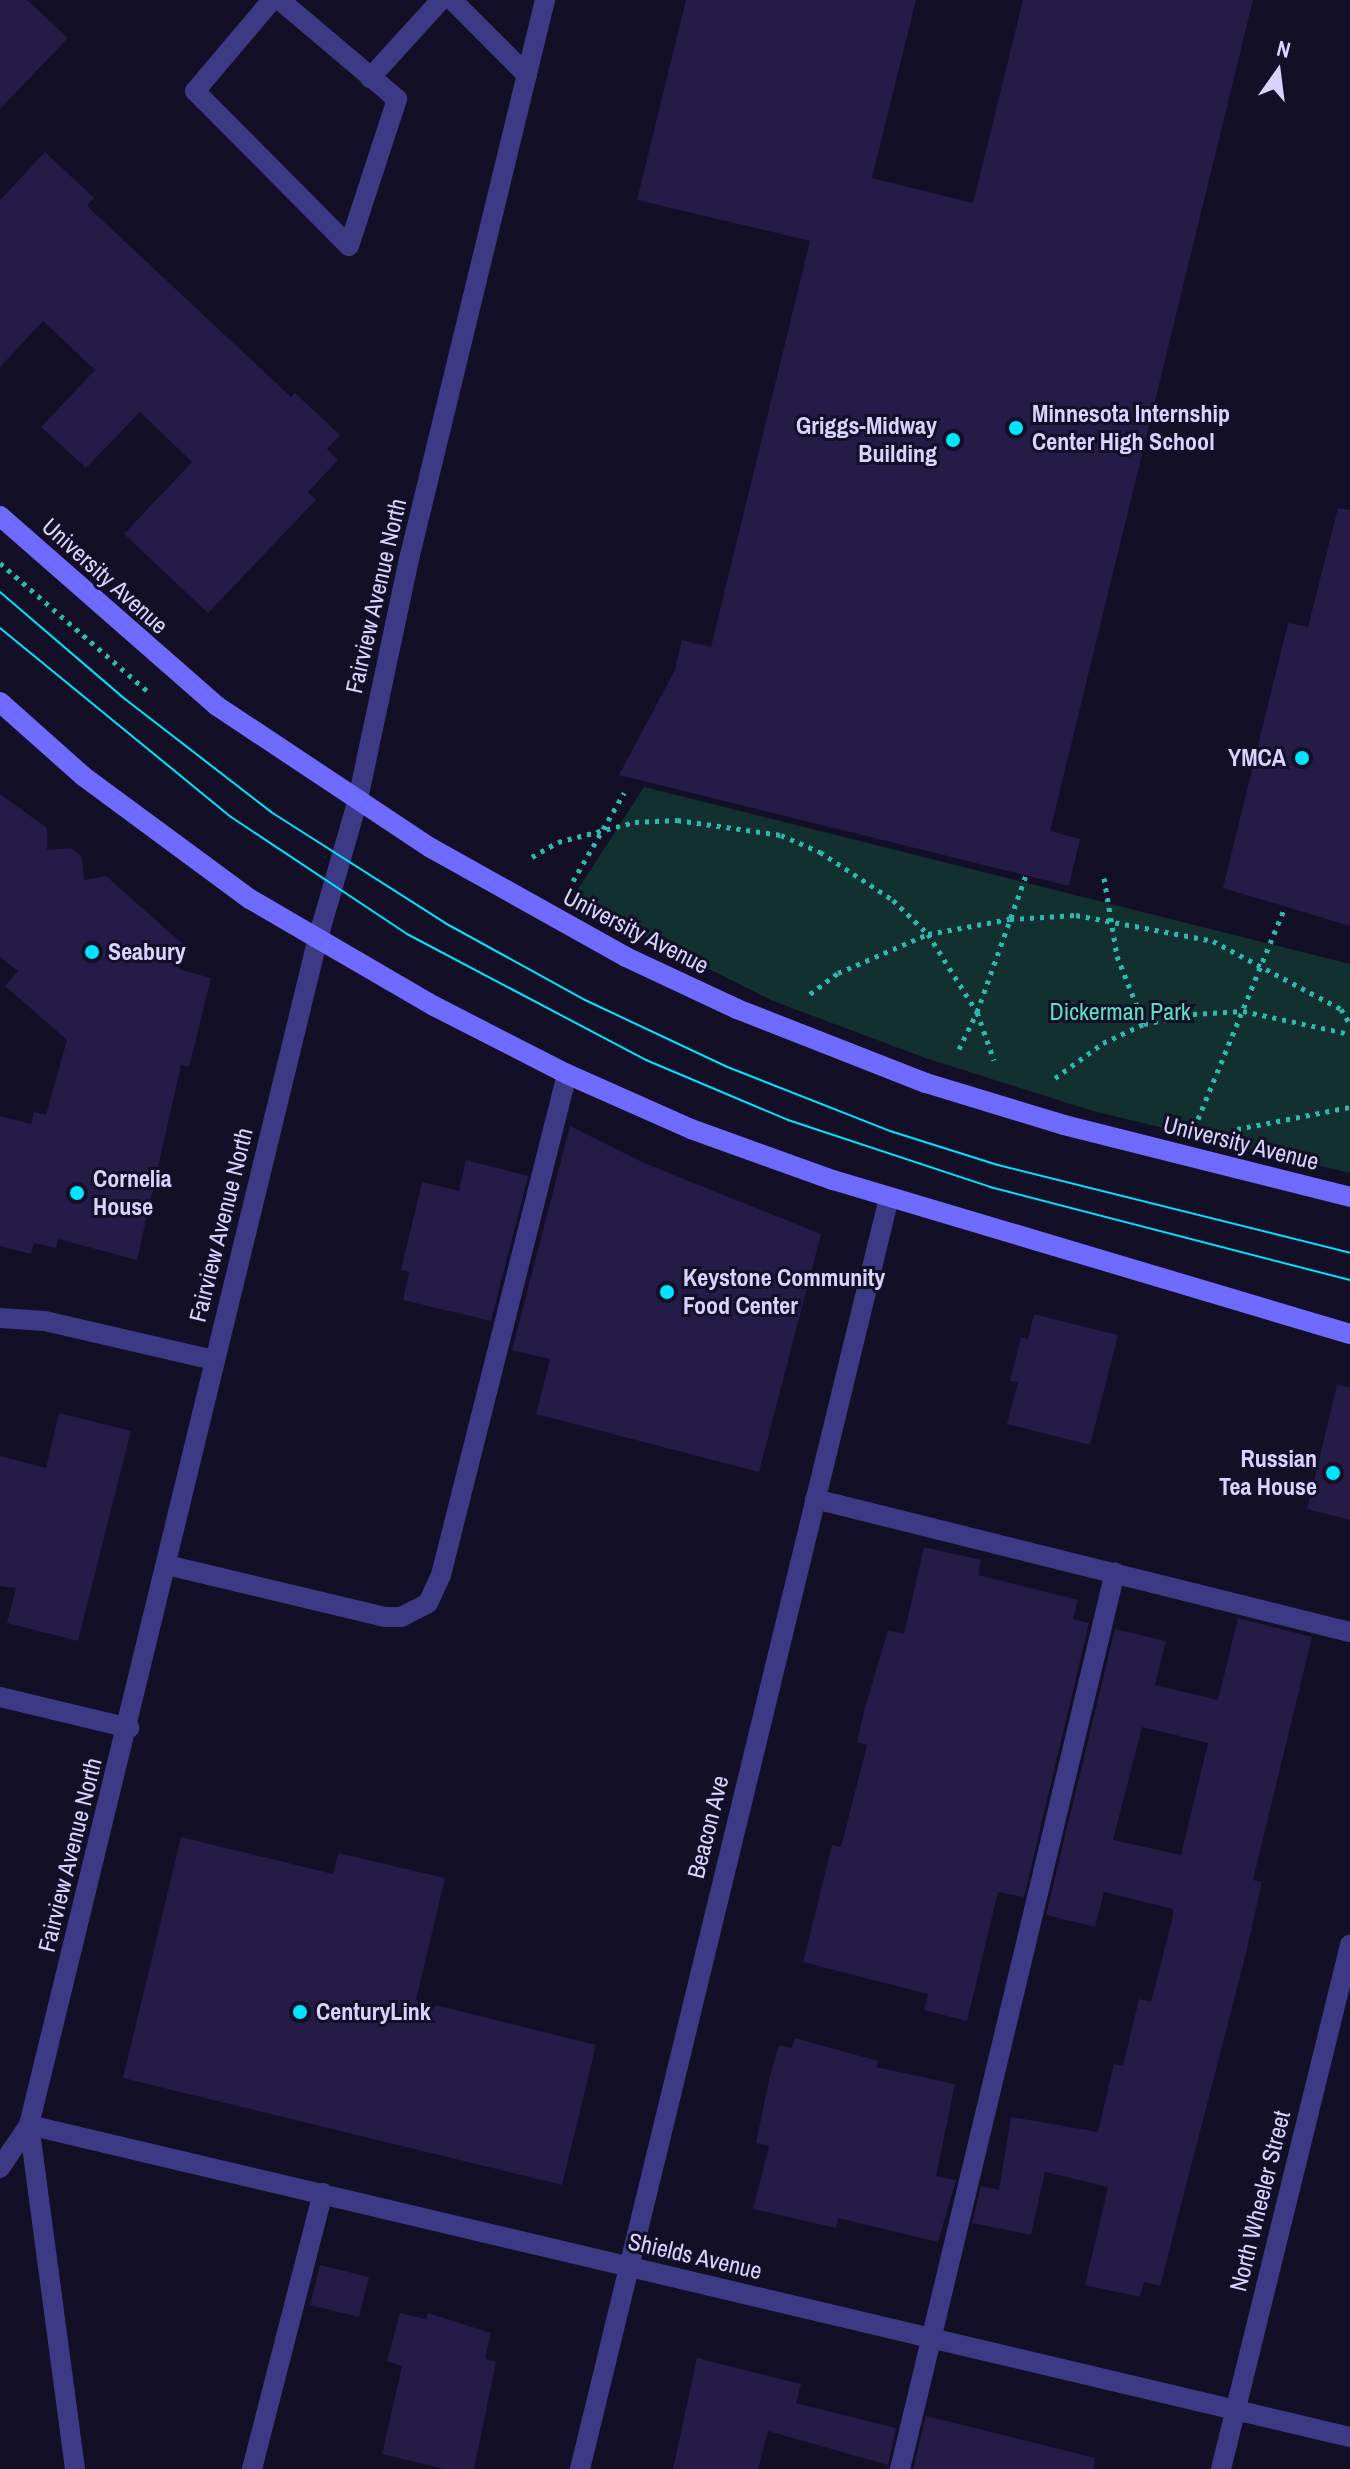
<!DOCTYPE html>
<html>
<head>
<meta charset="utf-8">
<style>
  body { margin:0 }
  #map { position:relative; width:1350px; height:2469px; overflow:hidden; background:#130f26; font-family:"Archivo Narrow",sans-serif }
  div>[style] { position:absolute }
  .green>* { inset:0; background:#12302f }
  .building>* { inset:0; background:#241b47 }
  .path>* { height:5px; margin-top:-2.5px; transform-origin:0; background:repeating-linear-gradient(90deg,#2fb8b0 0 4px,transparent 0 10px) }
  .service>* { height:20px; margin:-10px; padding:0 10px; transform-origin:10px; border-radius:10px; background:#3d3a85 }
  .minor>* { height:20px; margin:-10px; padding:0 10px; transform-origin:10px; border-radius:10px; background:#3d3a85 }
  .tertiary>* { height:20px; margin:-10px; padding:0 10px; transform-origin:10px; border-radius:10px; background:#3d3a85 }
  .secondary>* { height:20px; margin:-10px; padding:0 10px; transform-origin:10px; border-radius:10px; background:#6f6bff }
  .tram>* { height:2px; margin:-1px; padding:0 1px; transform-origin:1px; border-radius:1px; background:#00e5ff }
  .dots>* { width:22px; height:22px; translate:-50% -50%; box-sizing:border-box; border:4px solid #130f26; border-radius:50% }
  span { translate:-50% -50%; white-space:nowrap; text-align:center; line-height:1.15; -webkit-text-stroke:6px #130f26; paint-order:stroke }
  .poi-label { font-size:24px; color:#d9d4ff; font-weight:700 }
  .left { translate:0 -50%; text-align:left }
  .right { translate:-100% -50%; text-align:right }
  .street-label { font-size:24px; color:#d9d4ff }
  .park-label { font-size:24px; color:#5fe0c0 }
  .north { position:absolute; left:1238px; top:32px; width:80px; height:80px; -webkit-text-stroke:6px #130f26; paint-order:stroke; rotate:14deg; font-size:22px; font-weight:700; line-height:32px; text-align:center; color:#d9d4ff }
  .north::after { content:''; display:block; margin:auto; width:28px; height:36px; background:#d9d4ff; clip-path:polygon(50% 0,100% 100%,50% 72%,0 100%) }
</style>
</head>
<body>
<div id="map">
  <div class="green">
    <i style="clip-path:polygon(644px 787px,1350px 964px,1350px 1173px,1093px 1111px,928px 1059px,773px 1001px,571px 900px)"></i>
  </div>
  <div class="building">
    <i style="clip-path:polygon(0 0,27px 0,68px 38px,0 109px)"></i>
    <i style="clip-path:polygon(686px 0,916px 0,872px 178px,973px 203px,1023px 0,1253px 0,1050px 831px,1080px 839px,1069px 886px,619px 775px,675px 670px,682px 640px,711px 647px,810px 241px,637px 200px)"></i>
    <i style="clip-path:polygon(45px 152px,94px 198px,87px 206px,291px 397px,295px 393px,340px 435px,327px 449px,338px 460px,308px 492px,316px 500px,208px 613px,124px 534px,192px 462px,140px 412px,86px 468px,41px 427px,95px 370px,43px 321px,0 367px,0 200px)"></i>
    <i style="clip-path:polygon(1338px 508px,1350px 510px,1350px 926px,1223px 888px,1288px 623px,1308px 627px)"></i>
    <i style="clip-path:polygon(0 794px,47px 828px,47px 850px,71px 848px,82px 857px,84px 880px,106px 876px,185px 946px,179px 969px,211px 978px,189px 1067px,181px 1065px,137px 1260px,58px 1239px,56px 1248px,34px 1243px,31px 1254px,0 1246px,0 1116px,31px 1124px,34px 1112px,46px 1115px,67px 1040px,5px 986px,18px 971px,0 957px)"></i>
    <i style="clip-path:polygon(570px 1126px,644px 1163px,821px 1234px,759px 1472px,536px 1414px,550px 1359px,512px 1350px)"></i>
    <i style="clip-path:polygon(466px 1160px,528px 1176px,491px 1321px,403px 1300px,409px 1272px,401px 1270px,422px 1182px,459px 1191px)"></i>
    <i style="clip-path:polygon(1034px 1314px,1118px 1335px,1090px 1445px,1007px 1424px,1018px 1382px,1010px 1381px,1021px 1337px,1028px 1339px)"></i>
    <i style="clip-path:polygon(1337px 1385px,1350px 1387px,1350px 1520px,1307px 1509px)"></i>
    <i style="clip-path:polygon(59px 1413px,131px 1431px,78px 1641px,7px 1623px,16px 1588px,0 1586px,0 1456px,46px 1468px)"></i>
    <i style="clip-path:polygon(924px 1547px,981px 1560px,978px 1575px,1078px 1600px,1073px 1619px,1089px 1623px,1024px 1897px,998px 1892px,967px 2021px,924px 2010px,928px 1994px,803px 1962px,832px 1845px,841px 1847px,867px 1745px,857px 1742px,864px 1711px,888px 1630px,904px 1634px)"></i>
    <i style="clip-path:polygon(evenodd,1238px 1618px,1312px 1637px,1253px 1880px,1262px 1882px,1246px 1953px,1178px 2217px,1160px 2286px,1144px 2282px,1140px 2297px,1085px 2285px,1108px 2187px,1045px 2172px,1031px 2235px,972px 2223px,981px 2186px,999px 2190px,1011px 2117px,1098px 2132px,1114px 2064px,1123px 2066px,1139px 1999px,1151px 2002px,1173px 1916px,1173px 1909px,1104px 1892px,1095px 1927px,1046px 1915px,1115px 1629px,1166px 1641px,1155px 1685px,1218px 1700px,1238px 1618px,1142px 1727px,1208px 1743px,1181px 1855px,1113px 1840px,1142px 1727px)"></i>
    <i style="clip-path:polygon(181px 1837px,333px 1874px,338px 1853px,445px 1878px,416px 2000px,596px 2045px,562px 2185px,123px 2078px)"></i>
    <i style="clip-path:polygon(795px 2038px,878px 2061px,876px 2067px,955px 2084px,936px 2176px,956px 2180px,938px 2242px,838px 2218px,836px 2228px,753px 2209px,769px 2146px,756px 2143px,769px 2080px,779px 2045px,792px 2048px)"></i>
    <i style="clip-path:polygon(320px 2265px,369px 2277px,359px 2317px,310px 2305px)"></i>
    <i style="clip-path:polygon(400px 2313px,426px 2319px,428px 2313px,491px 2333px,485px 2359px,496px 2362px,474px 2469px,444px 2469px,382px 2454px,402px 2366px,387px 2361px)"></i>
    <i style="clip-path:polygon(697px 2358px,801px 2384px,796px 2403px,896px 2428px,888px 2465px,768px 2431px,758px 2469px,673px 2469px)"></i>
    <i style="clip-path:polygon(926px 2416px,1095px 2458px,1094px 2469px,913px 2469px)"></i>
  </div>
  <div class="path">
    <i style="left:0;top:563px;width:195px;rotate:41deg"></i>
    <i style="left:532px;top:857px;width:30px;rotate:-30deg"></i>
    <i style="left:558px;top:842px;width:80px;rotate:-14.6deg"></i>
    <i style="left:635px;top:822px;width:42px;rotate:-2.7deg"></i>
    <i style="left:677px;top:820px;width:105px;rotate:8.2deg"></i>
    <i style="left:781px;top:835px;width:43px;rotate:23.6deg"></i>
    <i style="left:820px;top:852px;width:87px;rotate:33.3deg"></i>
    <i style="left:893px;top:900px;width:49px;rotate:44.2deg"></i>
    <i style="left:928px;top:934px;width:92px;rotate:57.9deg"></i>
    <i style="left:977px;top:1012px;width:51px;rotate:70.5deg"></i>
    <i style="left:1104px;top:878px;width:79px;rotate:80.5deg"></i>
    <i style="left:1117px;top:956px;width:73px;rotate:68.3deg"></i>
    <i style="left:573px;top:881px;width:102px;rotate:-59.9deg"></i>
    <i style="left:810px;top:994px;width:35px;rotate:-37deg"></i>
    <i style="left:838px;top:973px;width:98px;rotate:-23.4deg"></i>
    <i style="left:928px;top:934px;width:83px;rotate:-10.4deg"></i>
    <i style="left:1010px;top:919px;width:66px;rotate:-3.5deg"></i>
    <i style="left:1076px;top:915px;width:139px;rotate:10.7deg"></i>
    <i style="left:1213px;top:941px;width:145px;rotate:28deg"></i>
    <i style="left:1341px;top:1009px;width:17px;rotate:59deg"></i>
    <i style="left:959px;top:1049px;width:41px;rotate:-64.1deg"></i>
    <i style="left:977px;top:1012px;width:145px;rotate:-70.3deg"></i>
    <i style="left:1055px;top:1078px;width:59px;rotate:-36.1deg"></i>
    <i style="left:1103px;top:1043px;width:45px;rotate:-24.9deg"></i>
    <i style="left:1144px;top:1024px;width:50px;rotate:-11.5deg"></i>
    <i style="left:1193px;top:1014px;width:50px;rotate:-3.4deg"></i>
    <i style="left:1243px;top:1011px;width:109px;rotate:12.1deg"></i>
    <i style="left:1198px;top:1119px;width:227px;rotate:-67.7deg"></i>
    <i style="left:1237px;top:1129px;width:115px;rotate:-11deg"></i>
  </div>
  <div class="service">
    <i style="left:272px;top:0;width:119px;rotate:130.2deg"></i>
    <i style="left:195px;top:91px;width:218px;rotate:45.2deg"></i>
    <i style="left:349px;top:246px;width:155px;rotate:-71.9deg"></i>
    <i style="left:397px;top:99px;width:153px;rotate:-139.8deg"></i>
    <i style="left:370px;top:78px;width:105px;rotate:-47.7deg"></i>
    <i style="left:815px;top:1499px;width:551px;rotate:13.96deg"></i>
    <i style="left:167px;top:1565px;width:224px;rotate:13.4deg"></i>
    <i style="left:385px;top:1617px;width:16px"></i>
    <i style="left:401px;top:1617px;width:30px;rotate:-27deg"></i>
    <i style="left:428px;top:1603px;width:31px;rotate:-65deg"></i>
    <i style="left:441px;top:1575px;width:517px;rotate:-75.88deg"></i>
    <i style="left:0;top:1697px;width:133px;rotate:13.5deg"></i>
    <i style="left:252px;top:2469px;width:285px;rotate:-75.6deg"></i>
    <i style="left:900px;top:2469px;width:922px;rotate:-76.52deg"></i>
  </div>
  <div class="minor">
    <i style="left:452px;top:0;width:106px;rotate:45deg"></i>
    <i style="left:0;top:1318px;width:45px;rotate:3.8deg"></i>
    <i style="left:45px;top:1321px;width:173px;rotate:13deg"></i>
    <i style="left:0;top:2168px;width:52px;rotate:-56deg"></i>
    <i style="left:29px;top:2125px;width:1357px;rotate:13.29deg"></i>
    <i style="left:580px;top:2469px;width:1308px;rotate:-76.34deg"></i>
    <i style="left:1221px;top:2469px;width:540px;rotate:-76.17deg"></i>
  </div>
  <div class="tertiary">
    <i style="left:75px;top:2469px;width:347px;rotate:-97.6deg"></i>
    <i style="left:29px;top:2125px;width:1222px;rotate:-76.32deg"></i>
    <i style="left:318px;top:938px;width:145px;rotate:-73.9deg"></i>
    <i style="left:358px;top:799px;width:249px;rotate:-78deg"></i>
    <i style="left:410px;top:555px;width:571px;rotate:-76.33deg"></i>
  </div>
  <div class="secondary">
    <i style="left:0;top:516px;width:288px;rotate:41.2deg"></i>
    <i style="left:217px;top:706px;width:257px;rotate:33.6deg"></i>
    <i style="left:431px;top:848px;width:223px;rotate:29.2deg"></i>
    <i style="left:626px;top:957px;width:123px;rotate:25.1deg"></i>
    <i style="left:737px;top:1009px;width:203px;rotate:21.4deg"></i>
    <i style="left:926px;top:1083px;width:144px;rotate:16.9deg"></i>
    <i style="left:1064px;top:1125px;width:295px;rotate:14.1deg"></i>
    <i style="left:0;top:702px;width:111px;rotate:41.7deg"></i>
    <i style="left:83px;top:776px;width:207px;rotate:36.4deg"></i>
    <i style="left:250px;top:899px;width:213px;rotate:30.2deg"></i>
    <i style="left:434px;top:1006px;width:149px;rotate:27.1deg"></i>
    <i style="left:567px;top:1074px;width:136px;rotate:23.9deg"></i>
    <i style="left:691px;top:1129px;width:151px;rotate:19.8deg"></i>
    <i style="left:833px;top:1180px;width:539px;rotate:16.59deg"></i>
  </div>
  <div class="tram">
    <i style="left:0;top:592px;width:165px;rotate:40.6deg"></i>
    <i style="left:125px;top:699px;width:185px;rotate:37.7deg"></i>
    <i style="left:271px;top:812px;width:206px;rotate:32.5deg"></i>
    <i style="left:445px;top:923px;width:160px;rotate:28.8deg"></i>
    <i style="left:585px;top:1000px;width:155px;rotate:25.2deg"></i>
    <i style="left:725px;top:1066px;width:177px;rotate:21.5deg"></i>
    <i style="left:890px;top:1131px;width:113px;rotate:17.5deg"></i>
    <i style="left:998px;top:1165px;width:363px;rotate:14deg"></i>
    <i style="left:0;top:628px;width:298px;rotate:39.3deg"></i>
    <i style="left:231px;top:817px;width:211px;rotate:33.6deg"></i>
    <i style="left:407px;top:934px;width:270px;rotate:27.8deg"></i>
    <i style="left:646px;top:1060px;width:154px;rotate:22.9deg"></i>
    <i style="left:788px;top:1120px;width:213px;rotate:18.3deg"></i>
    <i style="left:990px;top:1187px;width:372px;rotate:14.5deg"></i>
  </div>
  <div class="dots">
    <i style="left:1016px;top:428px;background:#00e5ff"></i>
    <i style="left:953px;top:440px;background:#00e5ff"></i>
    <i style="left:1302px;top:758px;background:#00e5ff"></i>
    <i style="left:92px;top:952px;background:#00e5ff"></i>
    <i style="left:77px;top:1193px;background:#00e5ff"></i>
    <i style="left:667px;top:1292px;background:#00e5ff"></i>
    <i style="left:1333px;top:1473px;background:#00e5ff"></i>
    <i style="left:300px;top:2012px;background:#00e5ff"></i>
  </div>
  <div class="poi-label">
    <span class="left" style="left:1032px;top:428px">Minnesota Internship<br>Center High School</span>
    <span class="right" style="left:937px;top:440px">Griggs-Midway<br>Building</span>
    <span class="right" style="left:1286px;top:758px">YMCA</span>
    <span class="left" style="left:108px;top:952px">Seabury</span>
    <span class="left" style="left:93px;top:1193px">Cornelia<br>House</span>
    <span class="left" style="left:683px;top:1292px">Keystone Community<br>Food Center</span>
    <span class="right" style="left:1317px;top:1473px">Russian<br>Tea House</span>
    <span class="left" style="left:316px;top:2012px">CenturyLink</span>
  </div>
  <div class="street-label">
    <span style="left:105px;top:576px;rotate:42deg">University Avenue</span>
    <span style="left:376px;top:596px;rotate:-77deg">Fairview Avenue North</span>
    <span style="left:636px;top:931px;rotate:27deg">University Avenue</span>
    <span style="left:1241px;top:1143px;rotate:14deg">University Avenue</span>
    <span style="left:221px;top:1225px;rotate:-76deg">Fairview Avenue North</span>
    <span style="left:708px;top:1827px;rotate:-76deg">Beacon Ave</span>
    <span style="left:70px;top:1855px;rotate:-76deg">Fairview Avenue North</span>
    <span style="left:1260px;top:2201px;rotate:-76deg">North Wheeler Street</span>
    <span style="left:695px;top:2256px;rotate:13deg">Shields Avenue</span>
  </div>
  <div class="park-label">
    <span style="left:1120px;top:1012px">Dickerman Park</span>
  </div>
  <div class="north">N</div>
</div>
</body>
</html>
